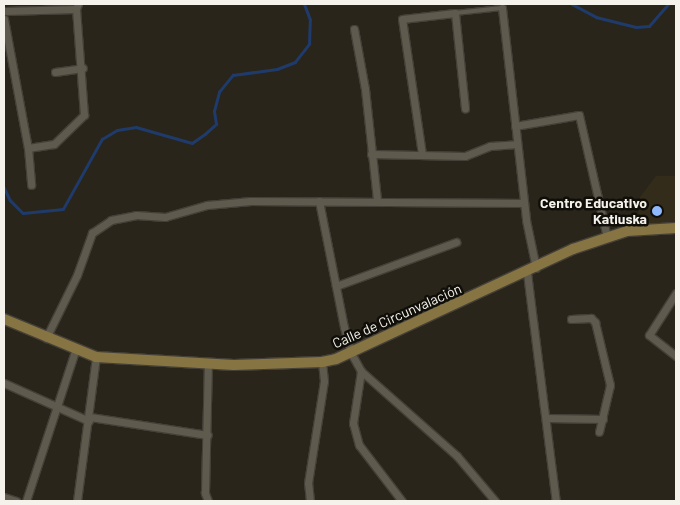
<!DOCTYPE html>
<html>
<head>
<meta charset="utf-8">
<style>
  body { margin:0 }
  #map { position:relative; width:680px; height:505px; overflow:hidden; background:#29251a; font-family:Barlow,sans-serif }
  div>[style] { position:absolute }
  .built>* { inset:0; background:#332c1b }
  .stream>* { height:2.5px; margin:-1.25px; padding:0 1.25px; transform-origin:1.25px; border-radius:1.25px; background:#1f3b6b }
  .roads { filter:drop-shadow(1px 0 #444038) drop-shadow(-1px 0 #444038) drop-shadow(0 1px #444038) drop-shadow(0 -1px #444038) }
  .lane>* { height:4px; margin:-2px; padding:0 2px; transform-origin:2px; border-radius:2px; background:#5f5a4e }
  .street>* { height:7px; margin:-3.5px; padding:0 3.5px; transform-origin:3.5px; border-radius:3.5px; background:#5f5a4e }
  .secondary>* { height:10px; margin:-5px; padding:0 5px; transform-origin:5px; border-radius:5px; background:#867443 }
  .dots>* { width:14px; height:14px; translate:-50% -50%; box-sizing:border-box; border:2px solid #100e09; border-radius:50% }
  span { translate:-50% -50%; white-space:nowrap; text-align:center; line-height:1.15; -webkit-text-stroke:5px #100e09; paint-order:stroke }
  .poi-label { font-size:14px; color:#f5f2eb; font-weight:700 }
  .right { translate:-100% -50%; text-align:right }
  .street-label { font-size:14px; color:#f5f2eb }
  .frame { position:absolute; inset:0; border:5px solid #f5f2eb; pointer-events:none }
</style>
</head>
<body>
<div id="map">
  <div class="built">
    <i style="clip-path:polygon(656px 176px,676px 176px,676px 225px,637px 225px,640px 197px)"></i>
  </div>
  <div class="stream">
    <i style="left:572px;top:4px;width:27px;rotate:28deg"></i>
    <i style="left:596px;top:17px;width:41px;rotate:14deg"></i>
    <i style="left:636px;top:27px;width:13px;rotate:-4deg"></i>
    <i style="left:649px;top:26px;width:29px;rotate:-49deg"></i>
    <i style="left:4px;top:187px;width:14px;rotate:65deg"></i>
    <i style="left:10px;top:200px;width:18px;rotate:45deg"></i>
    <i style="left:23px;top:213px;width:40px;rotate:-5.7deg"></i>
    <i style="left:63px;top:209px;width:80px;rotate:-60.9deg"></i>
    <i style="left:102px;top:139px;width:17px;rotate:-31deg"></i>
    <i style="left:117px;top:130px;width:19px;rotate:-9deg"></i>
    <i style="left:136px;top:127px;width:58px;rotate:15.9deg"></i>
    <i style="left:192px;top:143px;width:16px;rotate:-35deg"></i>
    <i style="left:205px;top:134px;width:15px;rotate:-42deg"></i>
    <i style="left:216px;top:124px;width:13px;rotate:-99deg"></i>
    <i style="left:214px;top:111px;width:20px;rotate:-75deg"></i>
    <i style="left:219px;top:92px;width:22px;rotate:-51deg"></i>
    <i style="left:233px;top:75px;width:44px;rotate:-7.8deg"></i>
    <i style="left:277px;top:69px;width:19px;rotate:-21deg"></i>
    <i style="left:295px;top:62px;width:23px;rotate:-52deg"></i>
    <i style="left:309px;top:44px;width:24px;rotate:-88deg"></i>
    <i style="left:310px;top:20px;width:17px;rotate:-111deg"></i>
  </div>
  <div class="roads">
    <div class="lane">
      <i style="left:455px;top:13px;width:47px;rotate:-6.1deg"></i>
    </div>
    <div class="street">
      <i style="left:502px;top:8px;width:213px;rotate:83.5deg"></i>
      <i style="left:526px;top:220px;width:49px;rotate:78.2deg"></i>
      <i style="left:4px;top:11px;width:72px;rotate:-1.6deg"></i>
      <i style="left:4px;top:19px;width:131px;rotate:79.5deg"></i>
      <i style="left:28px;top:148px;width:37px;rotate:85deg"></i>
      <i style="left:354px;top:29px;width:61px;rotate:79.6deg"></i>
      <i style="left:365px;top:89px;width:112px;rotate:83.8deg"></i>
      <i style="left:55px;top:72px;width:28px;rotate:-8deg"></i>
      <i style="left:515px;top:126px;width:65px;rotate:-9.8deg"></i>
      <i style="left:579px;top:115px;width:125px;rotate:77.1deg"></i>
      <i style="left:28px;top:148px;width:26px;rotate:-9deg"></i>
      <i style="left:54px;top:144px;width:42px;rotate:-44deg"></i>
      <i style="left:84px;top:115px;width:106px;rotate:-94.3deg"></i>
      <i style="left:76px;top:9px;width:5px;rotate:-68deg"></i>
      <i style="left:371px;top:154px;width:94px;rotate:1.2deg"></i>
      <i style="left:465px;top:156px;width:27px;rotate:-22deg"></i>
      <i style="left:490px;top:146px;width:27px;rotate:-4deg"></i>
      <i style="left:422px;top:154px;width:136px;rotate:-98.4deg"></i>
      <i style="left:402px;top:19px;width:53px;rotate:-6.5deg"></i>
      <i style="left:455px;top:13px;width:96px;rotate:84deg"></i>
      <i style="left:319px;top:201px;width:128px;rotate:78.8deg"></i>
      <i style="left:344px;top:327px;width:27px;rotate:75deg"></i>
      <i style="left:351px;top:353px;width:21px;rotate:61deg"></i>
      <i style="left:361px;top:371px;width:128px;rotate:41.5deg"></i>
      <i style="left:457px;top:456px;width:59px;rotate:49.8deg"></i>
      <i style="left:527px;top:273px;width:230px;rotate:82.8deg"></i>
      <i style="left:336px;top:286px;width:128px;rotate:-20.1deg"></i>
      <i style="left:676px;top:293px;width:50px;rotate:122.7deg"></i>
      <i style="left:649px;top:335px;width:34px;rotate:38deg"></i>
      <i style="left:571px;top:319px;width:20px;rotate:-3deg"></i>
      <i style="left:591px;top:318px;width:6px;rotate:45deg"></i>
      <i style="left:595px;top:322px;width:65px;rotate:76.6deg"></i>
      <i style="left:610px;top:385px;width:48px;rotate:103.2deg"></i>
      <i style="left:46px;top:338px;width:70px;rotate:-63.8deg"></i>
      <i style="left:77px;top:275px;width:45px;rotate:-70.3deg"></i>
      <i style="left:92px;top:233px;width:23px;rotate:-34deg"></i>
      <i style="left:111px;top:220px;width:25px;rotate:-11deg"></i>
      <i style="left:136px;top:215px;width:29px;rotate:4deg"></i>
      <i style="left:165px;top:217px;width:44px;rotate:-15.9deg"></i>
      <i style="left:207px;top:205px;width:44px;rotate:-5.2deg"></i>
      <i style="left:251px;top:201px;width:273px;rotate:0.4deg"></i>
      <i style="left:361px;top:371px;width:53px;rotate:98.7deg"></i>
      <i style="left:353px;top:423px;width:23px;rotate:75deg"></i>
      <i style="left:359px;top:445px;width:71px;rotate:52.5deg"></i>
      <i style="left:4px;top:383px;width:93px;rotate:24.1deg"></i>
      <i style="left:90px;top:417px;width:119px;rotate:8.7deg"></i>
      <i style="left:546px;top:418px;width:57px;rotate:1deg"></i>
      <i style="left:4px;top:497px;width:13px;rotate:18deg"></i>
      <i style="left:26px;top:501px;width:158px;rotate:-71.9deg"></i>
      <i style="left:77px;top:501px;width:145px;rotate:-82.5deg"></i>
      <i style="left:208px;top:501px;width:9px;rotate:-111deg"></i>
      <i style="left:205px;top:493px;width:129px;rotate:-88.7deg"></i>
      <i style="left:310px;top:501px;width:18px;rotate:-96deg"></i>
      <i style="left:308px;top:483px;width:103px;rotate:-81.1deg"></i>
      <i style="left:324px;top:381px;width:19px;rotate:-96deg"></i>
    </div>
    <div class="secondary">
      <i style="left:4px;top:319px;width:100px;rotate:22.4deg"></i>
      <i style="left:96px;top:357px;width:138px;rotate:3.3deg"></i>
      <i style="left:234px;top:365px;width:88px;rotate:-2deg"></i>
      <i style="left:322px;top:362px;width:14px;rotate:-12deg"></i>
      <i style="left:336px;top:359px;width:261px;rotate:-24.9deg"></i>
      <i style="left:573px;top:249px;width:57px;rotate:-18.4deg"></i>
      <i style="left:627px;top:231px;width:49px;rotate:-3.5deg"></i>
    </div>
  </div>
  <div class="dots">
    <i style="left:657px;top:211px;background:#8fb8fd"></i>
  </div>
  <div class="poi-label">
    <span class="right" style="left:647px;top:211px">Centro Educativo<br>Katiuska</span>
  </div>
  <div class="street-label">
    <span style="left:397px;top:316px;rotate:-24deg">Calle de Circunvalación</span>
  </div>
  <div class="frame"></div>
</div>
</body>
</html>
